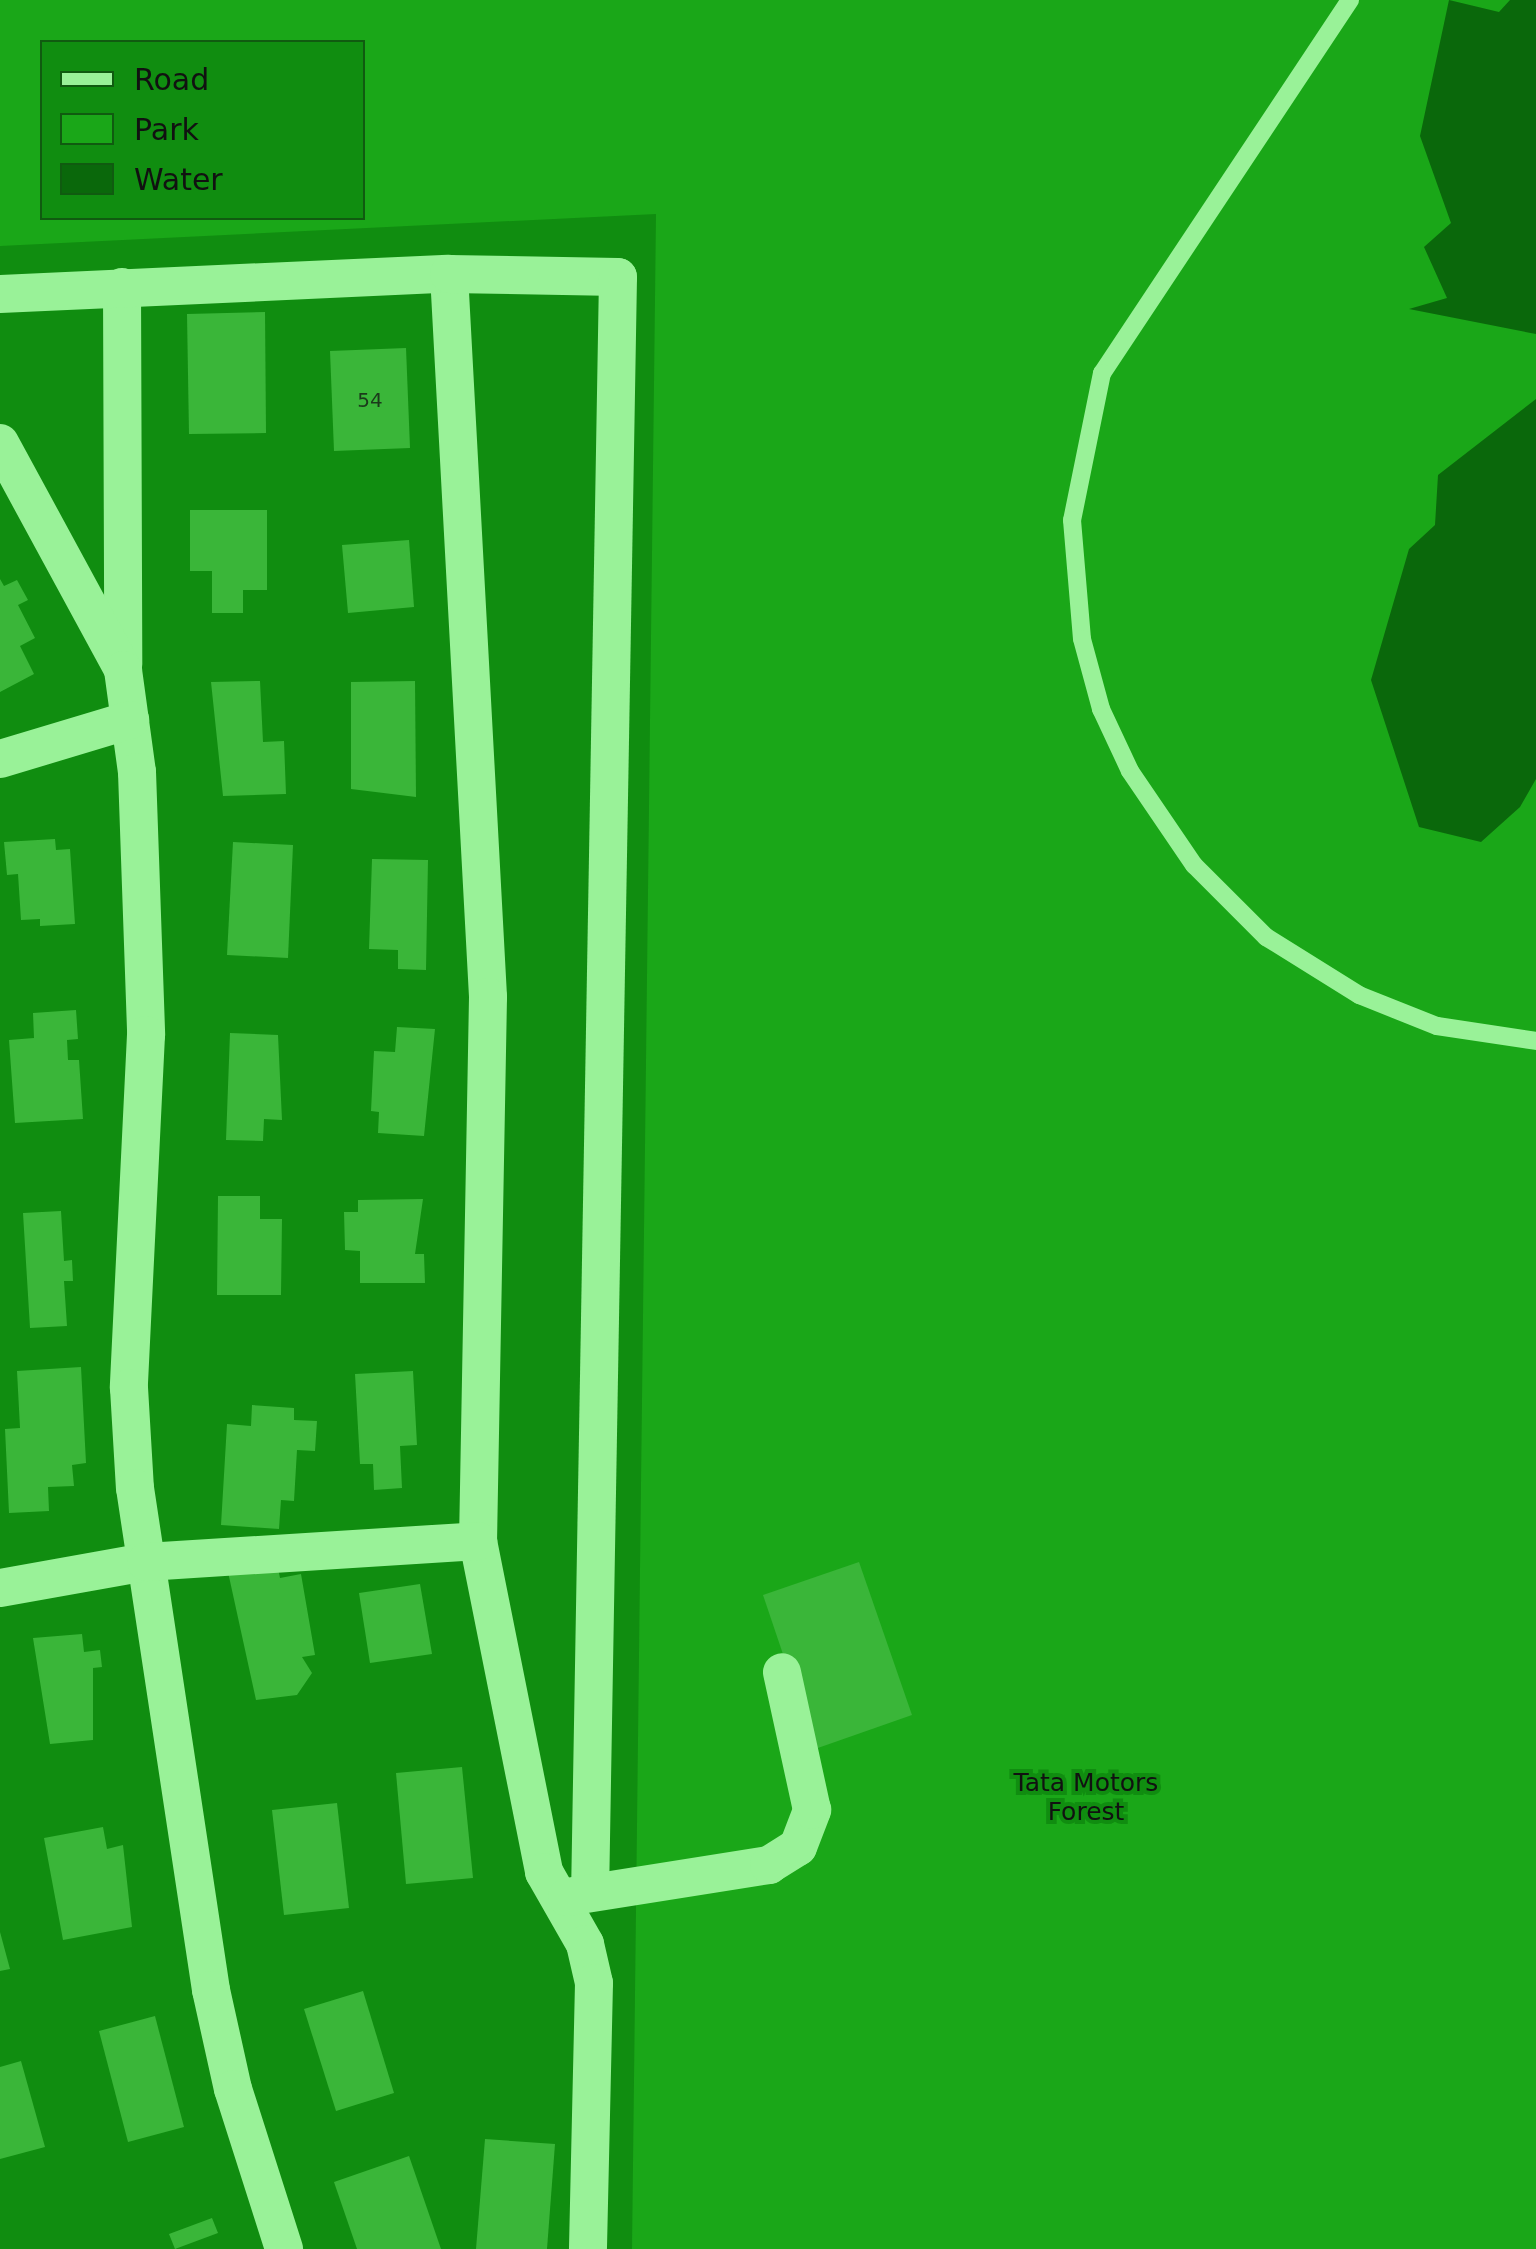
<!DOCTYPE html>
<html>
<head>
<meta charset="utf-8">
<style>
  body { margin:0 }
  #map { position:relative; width:1536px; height:2249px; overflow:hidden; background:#108d10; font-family:"DejaVu Sans",sans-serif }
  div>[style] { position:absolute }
  .green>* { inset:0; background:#1aa718 }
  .water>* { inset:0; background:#0a680b }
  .building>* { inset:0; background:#3ab639 }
  .lane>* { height:18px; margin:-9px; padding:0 9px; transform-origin:9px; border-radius:9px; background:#99f298 }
  .street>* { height:38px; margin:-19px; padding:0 19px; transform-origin:19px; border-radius:19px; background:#99f298 }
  span { translate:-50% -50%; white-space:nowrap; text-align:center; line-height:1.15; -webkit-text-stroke:8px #108d10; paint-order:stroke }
  .number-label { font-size:20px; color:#1b3a1b }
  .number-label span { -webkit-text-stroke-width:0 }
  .park-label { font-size:25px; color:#111 }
  .legend { position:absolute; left:40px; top:40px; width:325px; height:180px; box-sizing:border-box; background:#108d10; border:2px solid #105b10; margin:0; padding:12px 18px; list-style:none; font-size:30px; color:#111 }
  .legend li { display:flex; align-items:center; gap:20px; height:50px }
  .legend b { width:50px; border:2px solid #105b10 }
</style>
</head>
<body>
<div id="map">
  <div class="green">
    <i style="clip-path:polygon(evenodd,0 0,1536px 0,1536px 2249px,632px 2249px,656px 214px,0 246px,0 0,42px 42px,362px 42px,362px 218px,42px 218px,42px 42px)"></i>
  </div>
  <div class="water">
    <i style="clip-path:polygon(1449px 0,1499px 12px,1510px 0,1536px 0,1536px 334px,1409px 309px,1447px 298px,1424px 247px,1451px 223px,1420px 136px)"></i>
    <i style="clip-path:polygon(1536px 399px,1536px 779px,1520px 807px,1481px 842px,1419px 827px,1371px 680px,1409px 549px,1435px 525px,1438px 475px)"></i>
  </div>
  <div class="building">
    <i style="clip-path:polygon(265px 312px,266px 433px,189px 434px,187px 314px)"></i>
    <i style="clip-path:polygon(406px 348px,410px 448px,334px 451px,330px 351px)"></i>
    <i style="clip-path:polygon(190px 510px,267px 510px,267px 590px,243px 590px,243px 613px,212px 613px,212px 571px,190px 571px)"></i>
    <i style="clip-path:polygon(409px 540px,414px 607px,348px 613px,342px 545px)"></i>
    <i style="clip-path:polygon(0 579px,4px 586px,17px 580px,28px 600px,18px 605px,35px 638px,20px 646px,34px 674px,0 692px)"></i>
    <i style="clip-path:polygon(260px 681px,263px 742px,284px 741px,286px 794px,223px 796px,211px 682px)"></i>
    <i style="clip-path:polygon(415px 681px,416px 797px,351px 789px,351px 682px)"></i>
    <i style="clip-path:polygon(55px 839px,56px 850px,70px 849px,75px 924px,40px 926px,40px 919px,21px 920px,18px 874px,7px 875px,4px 842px)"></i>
    <i style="clip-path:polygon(233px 842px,293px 845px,288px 958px,227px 955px)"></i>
    <i style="clip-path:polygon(372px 859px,428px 860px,426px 970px,398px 969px,398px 950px,369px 949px)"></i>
    <i style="clip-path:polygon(76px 1010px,78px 1039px,67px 1040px,68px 1060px,79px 1060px,83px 1119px,15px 1123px,9px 1040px,34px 1038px,33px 1013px)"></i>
    <i style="clip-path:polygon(397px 1027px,435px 1029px,424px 1136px,378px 1133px,379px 1112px,371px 1111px,374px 1051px,395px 1052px)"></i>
    <i style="clip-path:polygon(230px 1033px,278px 1035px,282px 1120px,264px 1119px,263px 1141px,226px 1140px)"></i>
    <i style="clip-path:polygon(218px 1196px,260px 1196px,260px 1219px,282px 1219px,281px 1295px,217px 1295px)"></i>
    <i style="clip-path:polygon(423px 1199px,415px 1254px,424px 1254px,425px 1283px,360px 1283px,360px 1251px,345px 1250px,344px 1212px,358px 1212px,358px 1200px)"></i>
    <i style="clip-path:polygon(61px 1211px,64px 1261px,72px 1260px,73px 1281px,64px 1281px,67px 1326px,30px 1328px,23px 1213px)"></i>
    <i style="clip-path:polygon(81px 1367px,86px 1463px,72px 1465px,74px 1486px,48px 1487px,49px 1511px,9px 1513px,5px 1429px,20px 1428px,17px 1371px)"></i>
    <i style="clip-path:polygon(413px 1371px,417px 1445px,400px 1446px,402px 1488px,374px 1490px,373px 1464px,360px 1464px,355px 1374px)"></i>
    <i style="clip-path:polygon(252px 1405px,294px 1408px,294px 1420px,317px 1421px,315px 1451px,297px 1450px,294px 1501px,281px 1500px,279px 1529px,221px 1525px,227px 1424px,251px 1426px)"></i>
    <i style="clip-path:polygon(859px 1562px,912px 1715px,815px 1749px,763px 1595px)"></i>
    <i style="clip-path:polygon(277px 1563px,280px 1578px,301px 1574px,315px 1655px,302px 1657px,312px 1673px,297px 1695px,256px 1700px,228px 1572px)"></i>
    <i style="clip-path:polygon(420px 1584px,432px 1654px,370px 1663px,359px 1593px)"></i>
    <i style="clip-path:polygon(82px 1634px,84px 1652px,100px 1650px,102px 1667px,93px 1668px,93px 1740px,50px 1744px,33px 1638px)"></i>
    <i style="clip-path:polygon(462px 1767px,473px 1878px,406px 1884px,396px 1773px)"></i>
    <i style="clip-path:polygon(337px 1803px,349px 1908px,284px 1915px,272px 1810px)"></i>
    <i style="clip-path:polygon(103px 1827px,107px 1849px,123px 1845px,132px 1927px,63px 1940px,44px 1838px)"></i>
    <i style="clip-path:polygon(0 1932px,10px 1969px,0 1971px)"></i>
    <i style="clip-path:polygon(363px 1991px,394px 2093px,336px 2111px,304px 2009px)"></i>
    <i style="clip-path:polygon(155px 2016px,184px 2127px,128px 2142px,99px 2031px)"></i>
    <i style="clip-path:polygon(21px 2061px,45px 2147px,0 2159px,0 2067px)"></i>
    <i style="clip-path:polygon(485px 2139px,555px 2144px,547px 2249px,476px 2249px)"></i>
    <i style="clip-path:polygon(409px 2156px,441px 2249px,357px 2249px,334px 2182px)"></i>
    <i style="clip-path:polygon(212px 2218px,218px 2233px,175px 2249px,169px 2234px)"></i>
  </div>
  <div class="lane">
    <i style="left:1350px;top:0;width:448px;rotate:123.6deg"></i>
    <i style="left:1102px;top:373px;width:150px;rotate:101.5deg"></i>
    <i style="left:1072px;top:520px;width:119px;rotate:85.2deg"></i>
    <i style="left:1082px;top:639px;width:73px;rotate:74.8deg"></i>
    <i style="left:1101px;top:709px;width:68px;rotate:64.9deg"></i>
    <i style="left:1130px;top:771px;width:114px;rotate:55.8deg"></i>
    <i style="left:1194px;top:865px;width:102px;rotate:45deg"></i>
    <i style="left:1266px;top:937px;width:110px;rotate:31.9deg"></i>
    <i style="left:1359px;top:995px;width:84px;rotate:21.7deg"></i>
    <i style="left:1437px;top:1026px;width:100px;rotate:8.6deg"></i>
  </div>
  <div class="street">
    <i style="left:449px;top:274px;width:724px;rotate:86.91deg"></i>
    <i style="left:488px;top:997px;width:544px;rotate:91.05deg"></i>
    <i style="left:478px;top:1541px;width:338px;rotate:78.7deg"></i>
    <i style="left:544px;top:1872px;width:83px;rotate:60.3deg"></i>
    <i style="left:585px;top:1944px;width:40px;rotate:77deg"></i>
    <i style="left:594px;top:1983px;width:266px;rotate:91.3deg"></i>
    <i style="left:122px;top:287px;width:377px;rotate:89.8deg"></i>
    <i style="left:0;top:294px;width:449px;rotate:-2.6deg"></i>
    <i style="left:449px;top:274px;width:169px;rotate:1deg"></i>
    <i style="left:618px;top:277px;width:1615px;rotate:90.99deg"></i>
    <i style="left:0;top:443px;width:258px;rotate:61.5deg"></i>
    <i style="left:123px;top:670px;width:103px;rotate:82.2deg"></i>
    <i style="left:137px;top:772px;width:263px;rotate:88deg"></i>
    <i style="left:146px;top:1035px;width:353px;rotate:92.8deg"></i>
    <i style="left:129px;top:1388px;width:100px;rotate:86.6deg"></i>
    <i style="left:135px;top:1488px;width:508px;rotate:81.39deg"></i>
    <i style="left:211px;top:1990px;width:101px;rotate:77.5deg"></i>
    <i style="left:233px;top:2089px;width:168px;rotate:72.3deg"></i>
    <i style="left:0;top:759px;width:136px;rotate:-16.7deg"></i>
    <i style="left:0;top:1588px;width:148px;rotate:-10.1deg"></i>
    <i style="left:146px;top:1562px;width:333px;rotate:-3.6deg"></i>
    <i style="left:567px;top:1897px;width:205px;rotate:-9deg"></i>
    <i style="left:769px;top:1865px;width:34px;rotate:-32deg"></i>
    <i style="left:798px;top:1847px;width:40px;rotate:-69deg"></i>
    <i style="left:812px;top:1810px;width:141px;rotate:-102.3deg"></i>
  </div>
  <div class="number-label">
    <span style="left:370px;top:400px">54</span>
  </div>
  <div class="park-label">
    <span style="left:1086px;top:1798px">Tata Motors<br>Forest</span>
  </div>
  <ul class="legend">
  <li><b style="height:12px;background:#99f298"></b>Road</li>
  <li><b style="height:28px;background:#1aa718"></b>Park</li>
  <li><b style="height:28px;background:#0a680b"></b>Water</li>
  </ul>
</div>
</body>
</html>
